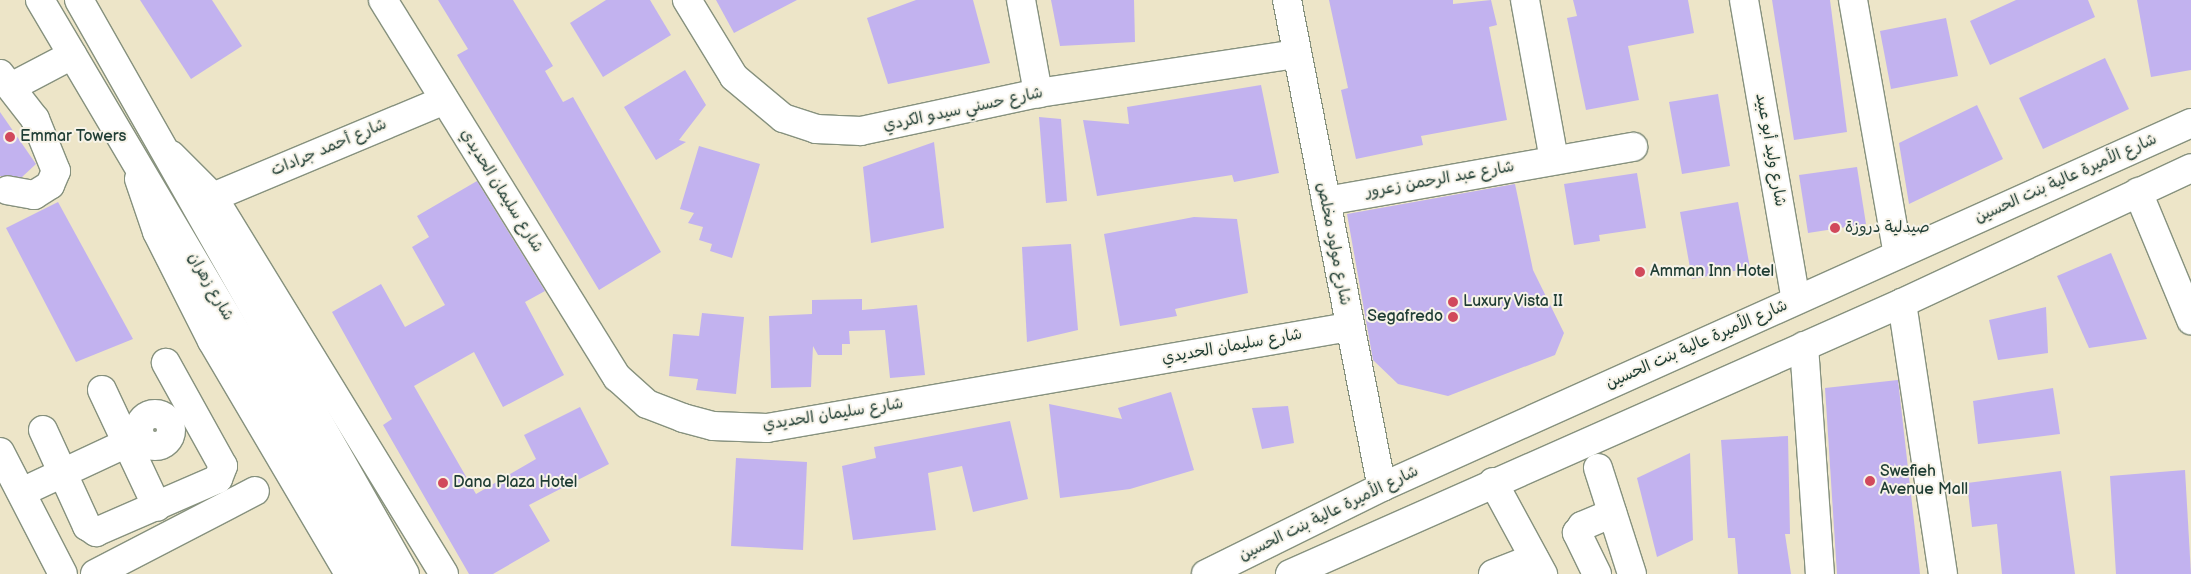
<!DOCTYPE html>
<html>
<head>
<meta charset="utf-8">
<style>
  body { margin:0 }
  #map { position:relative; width:2191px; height:574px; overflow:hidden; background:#ede5c8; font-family:"Balsamiq Sans","Playpen Sans Arabic",sans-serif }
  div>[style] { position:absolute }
  .building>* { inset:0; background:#c2b2ef }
  .roads { filter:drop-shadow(1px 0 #86917e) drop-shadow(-1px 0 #86917e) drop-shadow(0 1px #86917e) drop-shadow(0 -1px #86917e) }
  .minor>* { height:28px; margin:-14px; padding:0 14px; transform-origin:14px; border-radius:14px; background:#fff }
  .minor>.ring { margin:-14px; padding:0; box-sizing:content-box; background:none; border:28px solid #fff; border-radius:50% }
  .major>* { height:28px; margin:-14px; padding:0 14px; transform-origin:14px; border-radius:14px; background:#fff }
  .dots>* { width:14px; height:14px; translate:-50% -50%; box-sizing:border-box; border:2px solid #f7f3e8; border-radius:50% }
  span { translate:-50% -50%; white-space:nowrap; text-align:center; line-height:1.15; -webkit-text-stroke:4px #f7f3e8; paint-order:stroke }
  .street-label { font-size:16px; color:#1f3d34 }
  .poi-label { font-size:16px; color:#1f3d34 }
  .left { translate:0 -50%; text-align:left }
  .right { translate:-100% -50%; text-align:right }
</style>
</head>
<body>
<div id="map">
  <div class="building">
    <i style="clip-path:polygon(140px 0,212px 0,242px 46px,191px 79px)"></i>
    <i style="clip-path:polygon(438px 0,513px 0,553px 66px,545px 71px,563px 102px,573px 97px,661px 252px,599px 290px,457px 55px,468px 49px)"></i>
    <i style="clip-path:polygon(606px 0,650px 0,671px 35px,603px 77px,570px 23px)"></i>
    <i style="clip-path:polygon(716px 0,797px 0,734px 33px)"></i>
    <i style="clip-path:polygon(916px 0,973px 0,990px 63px,888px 84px,867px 18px)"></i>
    <i style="clip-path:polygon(1051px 0,1134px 0,1135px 42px,1060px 46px)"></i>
    <i style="clip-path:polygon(1329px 0,1453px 0,1453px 4px,1491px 0,1497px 25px,1489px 27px,1507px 120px,1421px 136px,1423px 145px,1356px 159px,1341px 90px,1348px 88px)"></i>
    <i style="clip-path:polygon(1573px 0,1688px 0,1694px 33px,1628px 46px,1639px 100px,1586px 110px,1567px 18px,1577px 16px)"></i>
    <i style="clip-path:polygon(1772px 0,1830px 0,1847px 132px,1794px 140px)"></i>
    <i style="clip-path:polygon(2016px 0,2088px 0,2095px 17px,1990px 65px,1970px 21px)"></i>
    <i style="clip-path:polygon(2137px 0,2191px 0,2191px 70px,2151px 77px)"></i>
    <i style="clip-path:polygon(1946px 18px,1958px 76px,1891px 89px,1880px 31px)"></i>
    <i style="clip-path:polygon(2105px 58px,2129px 109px,2043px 149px,2019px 98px)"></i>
    <i style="clip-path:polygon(685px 70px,706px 105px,679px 140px,686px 142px,656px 160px,624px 107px)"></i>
    <i style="clip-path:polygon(1261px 85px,1279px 173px,1234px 182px,1232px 175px,1097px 196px,1083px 120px,1129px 124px,1127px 107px)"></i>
    <i style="clip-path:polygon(1718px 94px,1730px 166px,1682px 174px,1669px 102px)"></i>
    <i style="clip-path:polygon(1977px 105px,2003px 159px,1909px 204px,1899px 143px)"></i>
    <i style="clip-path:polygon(0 112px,36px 164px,22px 177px,0 176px)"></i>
    <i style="clip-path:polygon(1039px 117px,1061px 119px,1067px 201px,1046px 203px)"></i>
    <i style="clip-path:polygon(934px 142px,944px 228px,871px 243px,863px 167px)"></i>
    <i style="clip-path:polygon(699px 146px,760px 164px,732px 258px,710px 251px,712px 244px,699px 240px,703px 227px,688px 223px,694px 213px,680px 209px)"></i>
    <i style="clip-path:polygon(1857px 167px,1866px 224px,1808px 233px,1799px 175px)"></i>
    <i style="clip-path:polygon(1637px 173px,1646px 228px,1599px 235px,1600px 241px,1574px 245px,1564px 184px)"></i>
    <i style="clip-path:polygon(477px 181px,545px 291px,525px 302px,564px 375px,503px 407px,474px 352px,414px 386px,476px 494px,536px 459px,524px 435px,580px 407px,609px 464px,529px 505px,550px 541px,493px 574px,469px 574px,383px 425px,392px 419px,332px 312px,381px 284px,405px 327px,445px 305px,412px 247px,429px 237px,417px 216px)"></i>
    <i style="clip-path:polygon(1515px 184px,1533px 270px,1564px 333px,1555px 355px,1448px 396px,1398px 384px,1373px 360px,1347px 214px)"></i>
    <i style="clip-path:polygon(58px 202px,133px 339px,76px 362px,6px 228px)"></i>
    <i style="clip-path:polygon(1738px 202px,1750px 268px,1692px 279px,1680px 212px)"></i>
    <i style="clip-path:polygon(1194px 217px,1237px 219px,1248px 293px,1175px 309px,1177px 316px,1120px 326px,1104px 234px)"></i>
    <i style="clip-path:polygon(1071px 244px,1078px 330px,1027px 342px,1022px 247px)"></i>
    <i style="clip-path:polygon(2111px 253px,2147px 339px,2089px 348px,2057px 276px)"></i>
    <i style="clip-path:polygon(862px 299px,862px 310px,917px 305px,925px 375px,890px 378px,885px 330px,849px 331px,850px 344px,842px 344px,842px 355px,818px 355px,813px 346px,811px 387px,771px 388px,769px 316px,812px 314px,812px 300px)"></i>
    <i style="clip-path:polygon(2046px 307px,2048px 353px,1998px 360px,1989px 320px)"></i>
    <i style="clip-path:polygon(702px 313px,744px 317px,736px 394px,696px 390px,698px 379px,669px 376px,673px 334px,699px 336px)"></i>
    <i style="clip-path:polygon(1898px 380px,1920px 574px,1837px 574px,1825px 388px)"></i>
    <i style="clip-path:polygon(2053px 388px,2060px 434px,1978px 444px,1973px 401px)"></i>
    <i style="clip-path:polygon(1171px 392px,1194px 470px,1130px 489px,1060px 498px,1049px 404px,1122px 419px,1118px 408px)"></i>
    <i style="clip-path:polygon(1288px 406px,1294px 443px,1262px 449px,1252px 408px)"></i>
    <i style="clip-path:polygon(1010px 421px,1028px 499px,973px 512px,962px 466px,928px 473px,936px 530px,853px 540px,842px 466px,876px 458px,874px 447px)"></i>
    <i style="clip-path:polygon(1788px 436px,1790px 534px,1785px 534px,1791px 574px,1738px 574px,1735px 538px,1728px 538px,1721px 440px)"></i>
    <i style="clip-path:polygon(1690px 453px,1693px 540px,1657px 557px,1637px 478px)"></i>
    <i style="clip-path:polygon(736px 458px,807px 462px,803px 550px,731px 546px)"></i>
    <i style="clip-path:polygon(2185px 470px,2191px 574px,2116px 574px,2110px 476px)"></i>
    <i style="clip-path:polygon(2061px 471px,2075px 574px,2002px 574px,1997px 524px,1972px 527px,1967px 483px)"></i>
  </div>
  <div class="roads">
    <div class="minor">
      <i style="left:383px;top:0;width:444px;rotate:58.2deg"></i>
      <i style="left:617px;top:377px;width:40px;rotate:42deg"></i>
      <i style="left:647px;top:404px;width:39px;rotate:21deg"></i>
      <i style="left:683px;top:418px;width:31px;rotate:15deg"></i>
      <i style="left:713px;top:426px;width:54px;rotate:2.1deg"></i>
      <i style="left:767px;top:428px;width:591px;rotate:-9.85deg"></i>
      <i style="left:687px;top:0;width:90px;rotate:58.6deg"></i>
      <i style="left:734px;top:77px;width:64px;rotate:39.9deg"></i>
      <i style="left:783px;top:118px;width:35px;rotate:18deg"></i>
      <i style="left:816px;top:129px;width:45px;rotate:2.5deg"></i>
      <i style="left:861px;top:131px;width:181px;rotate:-12.1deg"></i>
      <i style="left:1038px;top:93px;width:262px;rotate:-8.6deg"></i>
      <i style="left:1021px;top:0;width:95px;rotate:79.6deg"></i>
      <i style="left:1287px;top:0;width:496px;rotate:79deg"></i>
      <i style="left:1525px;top:0;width:162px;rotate:79.7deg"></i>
      <i style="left:1744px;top:0;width:304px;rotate:80.2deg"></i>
      <i style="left:1853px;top:0;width:258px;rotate:80deg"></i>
      <i style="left:0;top:74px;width:57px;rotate:52.1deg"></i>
      <i style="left:35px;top:119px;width:56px;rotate:68deg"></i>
      <i style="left:56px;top:171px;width:15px;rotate:113deg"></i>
      <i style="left:50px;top:185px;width:19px;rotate:148deg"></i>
      <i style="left:34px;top:195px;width:27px;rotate:-170deg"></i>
      <i style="left:13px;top:86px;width:67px;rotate:-27.7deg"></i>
      <i style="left:171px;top:155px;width:59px;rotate:45deg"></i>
      <i style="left:213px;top:197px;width:442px;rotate:58.5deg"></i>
      <i style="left:139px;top:179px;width:56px;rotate:71.2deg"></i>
      <i style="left:157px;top:232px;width:122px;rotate:63.2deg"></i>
      <i style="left:212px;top:341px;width:270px;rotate:59.5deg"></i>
      <i style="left:2138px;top:192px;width:139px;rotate:67.5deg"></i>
      <i style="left:213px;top:197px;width:251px;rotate:-22.7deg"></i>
      <i style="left:1326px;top:201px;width:312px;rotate:-10deg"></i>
      <i style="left:1902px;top:303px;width:274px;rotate:81.4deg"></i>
      <i style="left:1804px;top:346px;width:229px;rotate:86deg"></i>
      <i style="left:102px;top:390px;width:129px;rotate:64.8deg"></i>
      <i class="ring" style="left:139px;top:414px;width:4px;height:4px"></i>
      <i style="left:43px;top:430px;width:106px;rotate:65.4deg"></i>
      <i style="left:87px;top:526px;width:11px;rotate:34deg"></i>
      <i style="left:96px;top:532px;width:133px;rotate:-23.5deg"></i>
      <i style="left:218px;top:479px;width:14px;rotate:-69deg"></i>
      <i style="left:223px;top:466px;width:118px;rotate:-119deg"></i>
      <i style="left:0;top:452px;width:137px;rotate:62.7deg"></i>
      <i style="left:1598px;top:468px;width:111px;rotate:72.2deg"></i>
      <i style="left:1493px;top:482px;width:105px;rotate:61.5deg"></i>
      <i style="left:22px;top:492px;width:130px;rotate:-25deg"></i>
      <i style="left:95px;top:574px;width:180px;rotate:-27.4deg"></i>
      <i style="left:1493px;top:574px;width:44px;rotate:-21.3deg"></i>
      <i style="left:1597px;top:574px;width:46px;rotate:-116deg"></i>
      <i style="left:1577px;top:533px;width:9px;rotate:-54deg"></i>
      <i style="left:1582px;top:526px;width:33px;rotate:-23deg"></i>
    </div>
    <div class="major">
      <i style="left:40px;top:0;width:667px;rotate:59.43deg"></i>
      <i style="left:79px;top:0;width:660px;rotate:60.41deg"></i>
      <i style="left:1206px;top:574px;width:196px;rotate:-26.3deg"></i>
      <i style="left:1382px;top:487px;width:887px;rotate:-24.22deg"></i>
      <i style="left:1290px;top:574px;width:669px;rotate:-23.88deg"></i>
      <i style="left:1902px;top:303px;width:319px;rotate:-25deg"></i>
    </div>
  </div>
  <div class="dots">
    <i style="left:10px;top:137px;background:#d1495b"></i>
    <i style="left:1835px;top:228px;background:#d1495b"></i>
    <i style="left:1640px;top:272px;background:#d1495b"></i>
    <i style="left:1453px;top:302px;background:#d1495b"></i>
    <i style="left:1453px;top:317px;background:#d1495b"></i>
    <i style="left:1870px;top:481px;background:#d1495b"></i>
    <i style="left:443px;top:483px;background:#d1495b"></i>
  </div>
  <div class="street-label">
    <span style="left:963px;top:110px;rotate:-12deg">شارع حسني سيدو الكردي</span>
    <span style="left:329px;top:148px;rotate:-23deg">شارع أحمد جرادات</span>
    <span style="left:1770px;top:150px;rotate:80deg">شارع وليد أبو عبيد</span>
    <span style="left:2066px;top:179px;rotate:-24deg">شارع الأميرة عالية بنت الحسين</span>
    <span style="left:1440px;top:180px;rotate:-10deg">شارع عبد الرحمن زعرور</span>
    <span style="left:501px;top:191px;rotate:58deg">شارع سليمان الحديدي</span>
    <span style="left:1333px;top:244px;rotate:79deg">شارع مولود مخلص</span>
    <span style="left:210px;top:287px;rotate:60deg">شارع زهران</span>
    <span style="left:1697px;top:345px;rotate:-24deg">شارع الأميرة عالية بنت الحسين</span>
    <span style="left:1232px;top:347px;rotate:-10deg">شارع سليمان الحديدي</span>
    <span style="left:833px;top:415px;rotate:-9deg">شارع سليمان الحديدي</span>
    <span style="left:1329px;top:514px;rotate:-26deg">شارع الأميرة عالية بنت الحسين</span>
  </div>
  <div class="poi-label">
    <span class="left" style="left:20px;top:137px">Emmar Towers</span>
    <span class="left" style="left:1845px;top:228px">صيدلية دروزة</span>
    <span class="left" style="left:1650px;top:272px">Amman Inn Hotel</span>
    <span class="left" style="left:1463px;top:302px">Luxury Vista II</span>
    <span class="right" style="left:1443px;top:317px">Segafredo</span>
    <span class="left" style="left:1880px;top:481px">Swefieh<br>Avenue Mall</span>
    <span class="left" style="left:453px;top:483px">Dana Plaza Hotel</span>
  </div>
</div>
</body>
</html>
